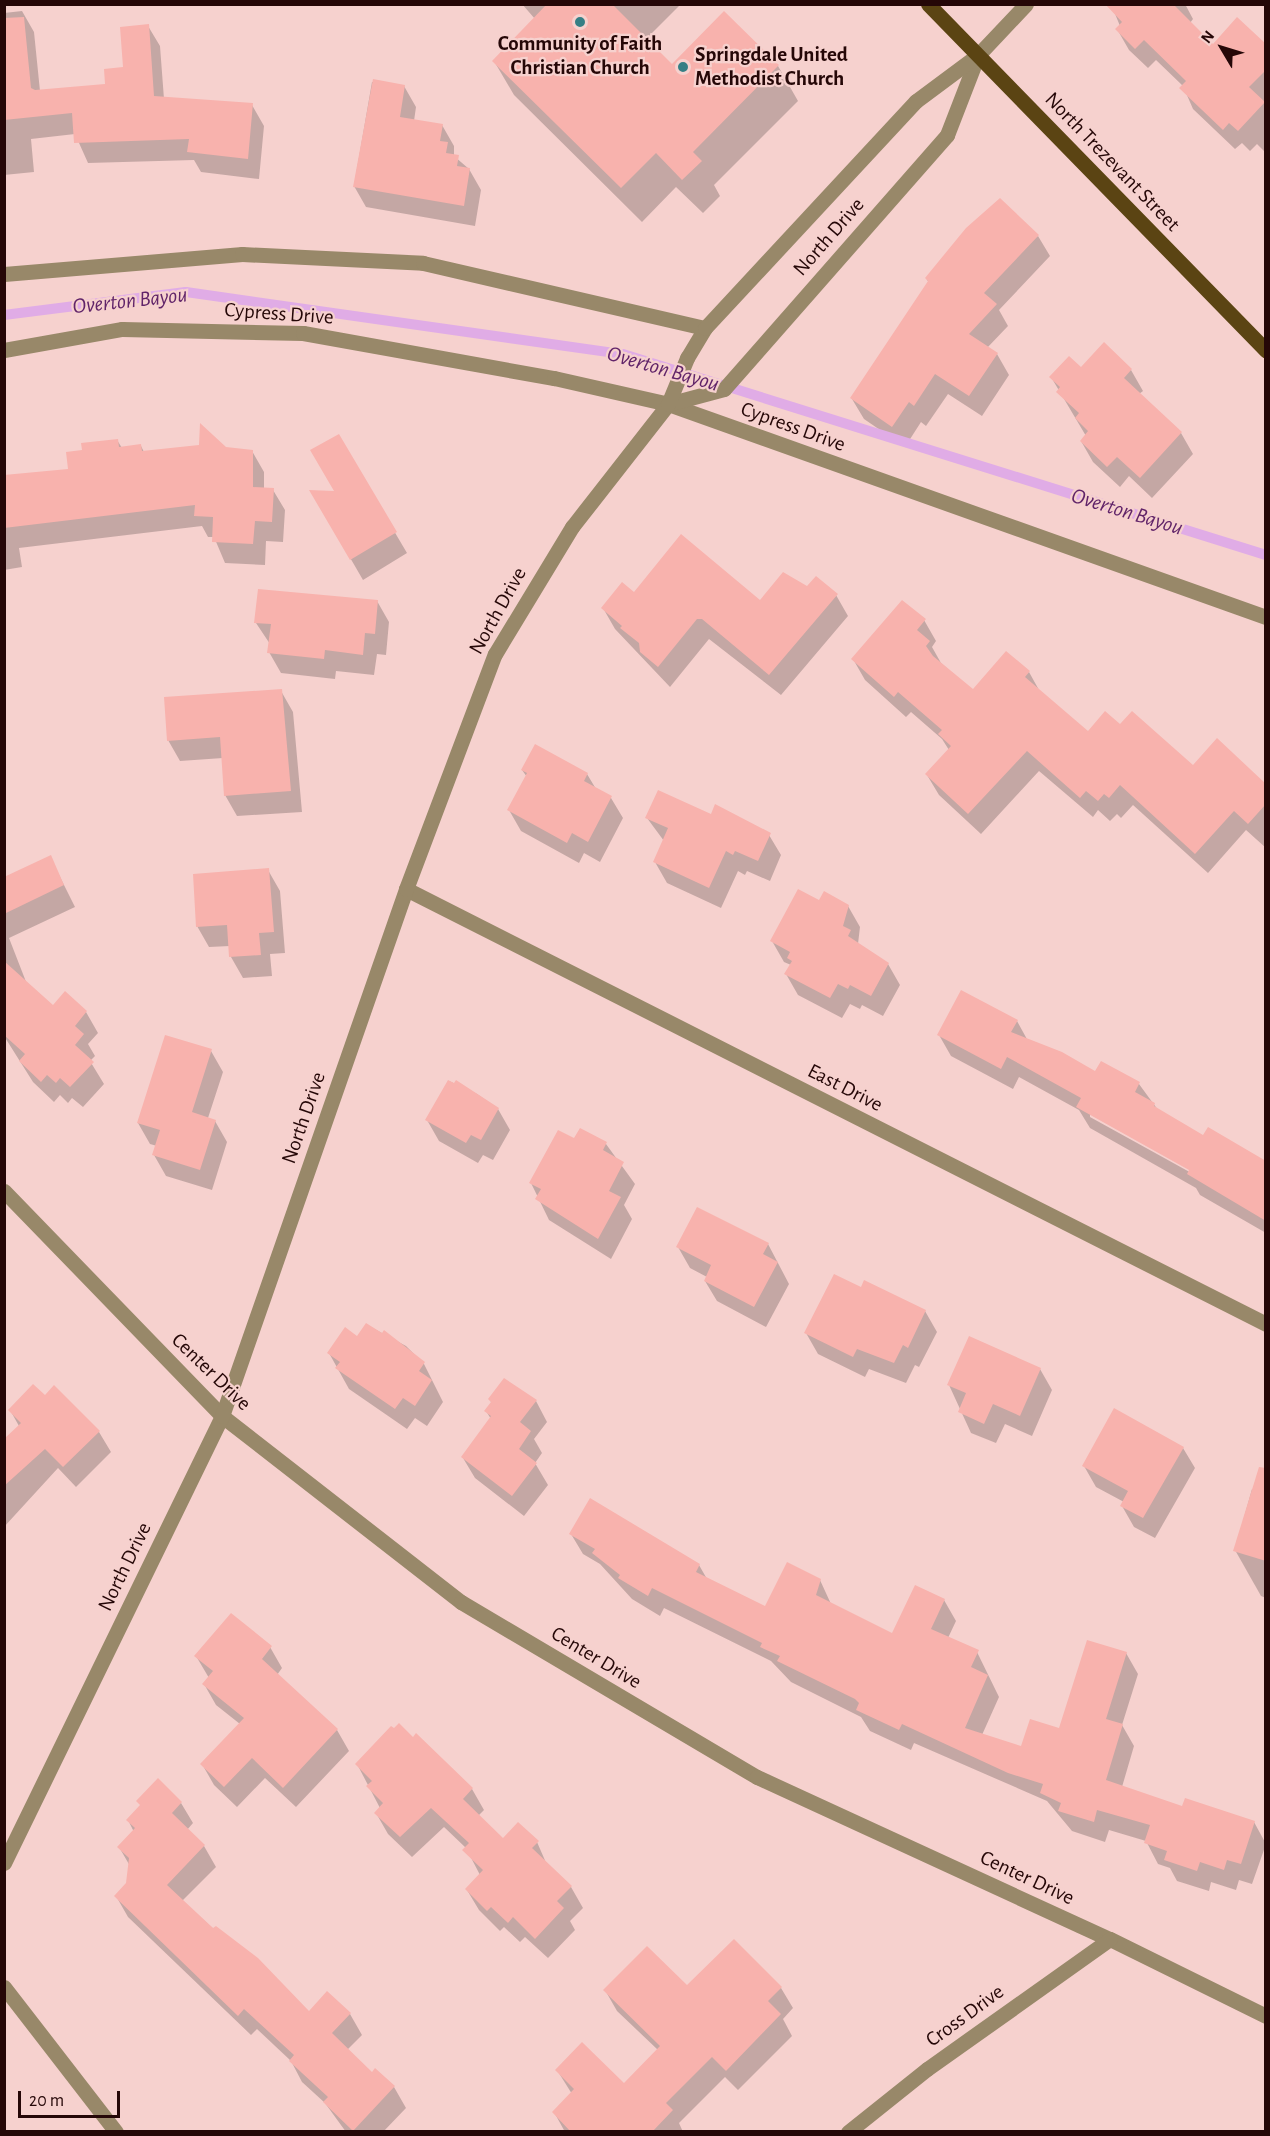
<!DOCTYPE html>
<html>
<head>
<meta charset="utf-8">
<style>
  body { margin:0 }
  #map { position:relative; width:1270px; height:2136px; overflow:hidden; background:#f6d1ce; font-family:"Alegreya Sans",sans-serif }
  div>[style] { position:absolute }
  .shadow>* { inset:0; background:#0003 }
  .stream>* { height:10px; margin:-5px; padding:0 5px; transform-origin:5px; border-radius:5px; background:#e0ace6 }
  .building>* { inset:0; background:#f8b2ad }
  .minor>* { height:15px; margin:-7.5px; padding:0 7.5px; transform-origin:7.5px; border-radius:7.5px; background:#988869 }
  .primary>* { height:15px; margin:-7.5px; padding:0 7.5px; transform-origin:7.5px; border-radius:7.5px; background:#5b4413 }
  .dots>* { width:16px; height:16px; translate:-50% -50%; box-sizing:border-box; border:3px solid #f6d1ce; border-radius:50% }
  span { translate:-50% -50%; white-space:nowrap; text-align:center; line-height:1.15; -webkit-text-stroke:4.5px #f6d1ce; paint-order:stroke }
  .poi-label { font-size:21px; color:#250707; font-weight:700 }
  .left { translate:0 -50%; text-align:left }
  .street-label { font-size:21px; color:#250707 }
  .water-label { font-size:22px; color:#612469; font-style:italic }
  .frame { position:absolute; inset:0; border:6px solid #250707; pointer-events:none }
  .north { position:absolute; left:1192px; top:18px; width:60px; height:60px; -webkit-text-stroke:4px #f6d1ce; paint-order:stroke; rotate:308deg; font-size:16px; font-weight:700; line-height:24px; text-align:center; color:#250707 }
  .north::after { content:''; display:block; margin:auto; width:21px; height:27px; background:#250707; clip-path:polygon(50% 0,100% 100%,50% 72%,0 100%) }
  .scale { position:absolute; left:18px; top:2091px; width:102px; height:27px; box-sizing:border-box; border:3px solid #250707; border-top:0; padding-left:8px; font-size:18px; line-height:21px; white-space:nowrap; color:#250707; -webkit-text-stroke:4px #f6d1ce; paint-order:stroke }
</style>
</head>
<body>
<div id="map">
  <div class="shadow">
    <i style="clip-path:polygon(522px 4px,681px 4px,645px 40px,672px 66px,724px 13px,778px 66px,798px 101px,714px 185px,720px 196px,703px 213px,676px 187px,642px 222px,514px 95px,494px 61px,535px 19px)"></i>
    <i style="clip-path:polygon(1111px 4px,1185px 4px,1193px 19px,1190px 23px,1213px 46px,1266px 46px,1266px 153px,1257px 144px,1250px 151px,1242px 143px,1235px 149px,1193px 109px,1183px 86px,1156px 60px,1148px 68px,1129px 50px,1117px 29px,1120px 26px)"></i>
    <i style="clip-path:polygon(22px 11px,34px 32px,40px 91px,107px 85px,124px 69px,148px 26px,160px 46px,164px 99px,252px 105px,264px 126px,259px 179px,201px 172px,194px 160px,88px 163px,75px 134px,31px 139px,34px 172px,4px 175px,4px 13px)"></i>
    <i style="clip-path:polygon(372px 82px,404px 86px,416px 107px,414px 121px,442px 125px,454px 146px,454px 156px,469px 169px,481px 190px,475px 226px,366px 207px,354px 186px)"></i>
    <i style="clip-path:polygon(1038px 236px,1050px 256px,999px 310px,1008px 326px,987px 348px,997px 354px,1009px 375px,982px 416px,948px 394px,926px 426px,921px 422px,905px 447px,864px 419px,852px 399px,929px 283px,926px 278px)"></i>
    <i style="clip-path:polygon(1131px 370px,1143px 391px,1139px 394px,1181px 433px,1193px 454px,1152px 498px,1129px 476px,1120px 487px,1093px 462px,1081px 441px,1086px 436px,1051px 377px)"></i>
    <i style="clip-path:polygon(338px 436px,407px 553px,363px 580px,312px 492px,336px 493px)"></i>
    <i style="clip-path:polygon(117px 440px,122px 448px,141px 446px,144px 452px,226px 448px,252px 451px,264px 472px,264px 489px,273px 490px,285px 510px,283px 542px,266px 541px,265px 565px,225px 563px,214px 537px,208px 537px,202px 526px,19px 548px,22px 567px,4px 570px,4px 491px,69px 470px,84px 451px)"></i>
    <i style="clip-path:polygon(808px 588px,836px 595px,848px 616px,781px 695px,709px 639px,670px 687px,615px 629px,603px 608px,760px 602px)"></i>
    <i style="clip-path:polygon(377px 601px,389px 622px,386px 655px,377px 654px,374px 675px,336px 671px,335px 679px,281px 673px,269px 652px,270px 644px,256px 623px)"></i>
    <i style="clip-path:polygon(924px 620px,936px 641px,932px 647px,941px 663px,973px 691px,1029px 672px,1039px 690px,1088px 733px,1120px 726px,1193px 767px,1266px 785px,1266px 848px,1246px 830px,1208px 873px,1133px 805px,1121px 818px,1117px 814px,1110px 821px,1098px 810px,1093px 817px,1039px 771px,981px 834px,939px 795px,927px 775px,949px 750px,942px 739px,911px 712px,906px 717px,865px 680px,853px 659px)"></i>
    <i style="clip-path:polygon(281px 691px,293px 712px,302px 812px,237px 816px,225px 795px,223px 758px,180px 761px,168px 740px)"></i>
    <i style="clip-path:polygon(522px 770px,587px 774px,596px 789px,611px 798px,623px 818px,600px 862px,584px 853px,579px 863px,521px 831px,509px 810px,527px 777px)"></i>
    <i style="clip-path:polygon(711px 816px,769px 835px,781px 855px,770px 881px,747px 871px,745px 875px,738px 871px,721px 908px,667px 883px,655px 862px,664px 841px,647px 818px)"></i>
    <i style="clip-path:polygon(50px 857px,75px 907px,9px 938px,30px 992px,4px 1004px,4px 879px)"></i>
    <i style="clip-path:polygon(268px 870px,280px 891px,285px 953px,270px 954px,272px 976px,243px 978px,231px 957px,230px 946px,209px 947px,197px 926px)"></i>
    <i style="clip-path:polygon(848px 906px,860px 927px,858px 944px,888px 964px,900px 985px,883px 1016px,862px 1005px,860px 1009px,850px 1004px,842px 1018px,798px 995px,786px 974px,791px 965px,784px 962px,772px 941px)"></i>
    <i style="clip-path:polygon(65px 993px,86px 1012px,98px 1033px,88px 1044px,95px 1056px,90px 1061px,104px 1084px,83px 1107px,72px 1098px,68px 1103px,60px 1095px,54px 1102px,33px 1082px,4px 1036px,4px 1029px,53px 1007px)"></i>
    <i style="clip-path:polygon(evenodd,1017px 1021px,1028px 1041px,1096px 1073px,1139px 1084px,1158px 1110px,1204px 1137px,1266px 1163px,1266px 1233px,1200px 1195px,1196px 1188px,1090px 1128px,1079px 1110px,1019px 1077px,1013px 1089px,951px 1056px,939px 1035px,1017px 1021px,1090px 1114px,1196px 1173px,1195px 1175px,1090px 1117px,1090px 1114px)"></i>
    <i style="clip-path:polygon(211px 1051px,223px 1072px,208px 1118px,215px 1121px,227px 1142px,212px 1190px,166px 1176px,154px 1155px,157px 1146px,150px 1144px,138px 1123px)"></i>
    <i style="clip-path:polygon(449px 1081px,477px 1094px,498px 1109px,510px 1130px,493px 1160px,483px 1155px,478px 1163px,439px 1141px,427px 1120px)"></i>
    <i style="clip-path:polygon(575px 1140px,606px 1144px,635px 1184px,624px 1205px,632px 1219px,611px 1259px,549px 1220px,531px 1183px)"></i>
    <i style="clip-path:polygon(768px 1244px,789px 1284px,766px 1327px,717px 1301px,705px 1281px,707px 1277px,690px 1268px,678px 1247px)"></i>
    <i style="clip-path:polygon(861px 1289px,925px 1311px,937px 1332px,919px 1367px,915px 1365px,906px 1383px,869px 1369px,865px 1377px,818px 1354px,806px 1333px)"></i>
    <i style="clip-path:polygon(367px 1325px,406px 1346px,424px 1364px,443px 1402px,427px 1426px,415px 1418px,407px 1429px,349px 1389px,329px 1353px,358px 1338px)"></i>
    <i style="clip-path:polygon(1040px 1369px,1052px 1390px,1032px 1436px,1005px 1424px,996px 1443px,971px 1433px,949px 1385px)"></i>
    <i style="clip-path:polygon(45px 1398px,99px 1432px,111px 1452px,76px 1487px,58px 1468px,4px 1527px,4px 1441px,19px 1426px,10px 1410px)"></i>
    <i style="clip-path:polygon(489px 1399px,536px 1401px,547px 1422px,534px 1439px,542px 1453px,535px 1463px,548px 1485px,524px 1516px,475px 1478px,463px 1458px,491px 1419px,486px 1411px,492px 1403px)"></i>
    <i style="clip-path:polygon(1183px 1448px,1195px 1468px,1155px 1538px,1134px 1527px,1122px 1506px,1124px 1502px,1096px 1487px,1084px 1466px)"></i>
    <i style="clip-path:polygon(1252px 1489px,1266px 1494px,1266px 1598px,1261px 1596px,1235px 1550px)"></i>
    <i style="clip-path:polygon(571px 1534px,699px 1565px,707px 1579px,766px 1608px,820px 1580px,831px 1604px,893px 1635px,944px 1600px,956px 1621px,948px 1638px,977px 1652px,999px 1697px,982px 1735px,1022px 1747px,1060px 1730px,1126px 1653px,1138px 1674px,1122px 1725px,1134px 1746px,1122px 1787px,1183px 1808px,1254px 1822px,1266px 1844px,1252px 1884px,1239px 1880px,1236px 1890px,1211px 1882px,1209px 1891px,1177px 1881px,1170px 1868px,1158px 1864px,1146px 1841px,1109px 1830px,1105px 1842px,1072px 1831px,1047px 1801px,914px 1743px,911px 1750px,870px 1731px,861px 1717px,791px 1682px,771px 1661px,664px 1608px,660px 1616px,632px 1599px,600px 1564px,583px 1554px)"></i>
    <i style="clip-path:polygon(270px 1647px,282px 1668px,277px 1675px,337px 1730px,349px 1751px,296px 1807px,265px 1778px,237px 1807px,214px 1785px,202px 1764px,240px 1724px,216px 1705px,204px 1684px,209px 1678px,196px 1656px)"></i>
    <i style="clip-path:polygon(416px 1736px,472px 1789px,484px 1810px,478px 1816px,503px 1840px,537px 1842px,547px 1865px,571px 1887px,583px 1908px,570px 1921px,575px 1930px,548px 1958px,525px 1937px,520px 1942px,504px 1927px,500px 1931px,479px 1910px,467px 1890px,480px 1875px,466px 1848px,444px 1827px,412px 1857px,388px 1834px,376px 1813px,380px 1808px,357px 1764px)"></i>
    <i style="clip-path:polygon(181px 1803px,193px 1823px,187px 1830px,204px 1846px,216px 1867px,182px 1901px,309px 2013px,350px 2014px,362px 2035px,347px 2050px,372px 2074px,394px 2087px,406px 2108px,383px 2132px,346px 2132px,325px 2103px,302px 2082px,291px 2061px,257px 2029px,251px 2035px,128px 1917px,116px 1896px,128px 1884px,130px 1866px,119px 1847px,134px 1832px,128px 1820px)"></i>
    <i style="clip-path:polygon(687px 1987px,781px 1988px,793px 2008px,783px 2019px,792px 2036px,738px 2090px,725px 2077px,679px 2123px,683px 2132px,565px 2132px,554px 2112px,572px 2094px,557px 2070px,624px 2086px,658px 2050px,617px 2011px,605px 1990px)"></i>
  </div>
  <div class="stream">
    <i style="left:4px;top:315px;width:183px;rotate:-7.2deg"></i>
    <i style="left:186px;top:292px;width:441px;rotate:8.1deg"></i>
    <i style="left:623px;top:354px;width:674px;rotate:17.36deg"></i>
  </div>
  <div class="building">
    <i style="clip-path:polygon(547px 4px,612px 4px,672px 64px,724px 11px,779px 65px,693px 152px,702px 161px,682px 180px,656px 153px,621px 188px,492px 61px)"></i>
    <i style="clip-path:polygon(1105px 4px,1173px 4px,1213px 44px,1237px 17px,1266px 44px,1266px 70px,1249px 87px,1265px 102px,1238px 131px,1229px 123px,1223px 130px,1179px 88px,1186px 81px,1144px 40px,1135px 49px,1115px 29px,1122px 22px)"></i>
    <i style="clip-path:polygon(24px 17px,31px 88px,35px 90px,105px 84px,104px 69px,123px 67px,120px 27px,149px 24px,154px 96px,253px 103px,248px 159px,187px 152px,189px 139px,74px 143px,72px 113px,4px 120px,4px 18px)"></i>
    <i style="clip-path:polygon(373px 79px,405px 85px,400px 117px,443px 124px,440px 141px,448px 142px,446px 153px,459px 155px,457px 166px,470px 168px,464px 206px,353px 187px)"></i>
    <i style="clip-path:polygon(1000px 198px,1039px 235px,984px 293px,997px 304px,969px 334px,998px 353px,969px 396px,935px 374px,914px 406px,909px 402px,892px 427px,850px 398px,928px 281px,925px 278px,966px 228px)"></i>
    <i style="clip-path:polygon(1104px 342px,1132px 369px,1124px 378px,1182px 432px,1140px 478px,1117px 457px,1107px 467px,1080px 441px,1088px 431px,1075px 418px,1079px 413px,1056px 392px,1060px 387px,1049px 377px,1069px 356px,1081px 367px)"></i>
    <i style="clip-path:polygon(200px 423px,226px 447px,253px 450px,253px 487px,274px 488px,272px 522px,255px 521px,253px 544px,212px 542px,213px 517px,194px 516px,195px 505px,4px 528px,4px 475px,68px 469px,66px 452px,82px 450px,81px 443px,118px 439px,119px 447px,141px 444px,142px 451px,199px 445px)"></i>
    <i style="clip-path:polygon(339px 434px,397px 532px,350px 560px,309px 490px,334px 491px,310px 450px)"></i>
    <i style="clip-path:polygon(681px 534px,760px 600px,783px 572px,807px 586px,816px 576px,838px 594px,769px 675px,702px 619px,697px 619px,658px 667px,640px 652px,639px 643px,620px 628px,622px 626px,601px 608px,622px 582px,634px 592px)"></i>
    <i style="clip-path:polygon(258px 589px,378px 600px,375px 634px,365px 633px,363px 655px,325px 650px,324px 659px,267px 653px,271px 624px,254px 623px)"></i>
    <i style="clip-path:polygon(902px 600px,926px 619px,917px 630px,930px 641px,926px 646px,933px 656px,973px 689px,1006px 651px,1030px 671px,1025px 677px,1088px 731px,1105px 711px,1120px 724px,1132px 711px,1193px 765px,1217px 738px,1266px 784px,1266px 804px,1248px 824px,1234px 811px,1195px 854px,1120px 785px,1109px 798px,1104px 794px,1098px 801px,1086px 791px,1080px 798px,1027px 751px,968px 814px,925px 774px,951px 746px,938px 734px,942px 730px,898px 692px,894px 697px,851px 659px)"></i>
    <i style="clip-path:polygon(282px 689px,291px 791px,224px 796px,220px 737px,167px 741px,164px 697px)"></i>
    <i style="clip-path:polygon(535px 744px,588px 773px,584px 781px,612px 796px,588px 842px,572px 833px,567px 843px,507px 810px,527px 773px,521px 770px)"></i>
    <i style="clip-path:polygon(658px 790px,711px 814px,715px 804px,771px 833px,758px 861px,735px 851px,733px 855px,726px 851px,709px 888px,653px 862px,668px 828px,645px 818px)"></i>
    <i style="clip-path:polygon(51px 855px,64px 885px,4px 914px,4px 877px)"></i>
    <i style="clip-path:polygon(269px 868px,274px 932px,259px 933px,261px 955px,229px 957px,227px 925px,196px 927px,193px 874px)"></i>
    <i style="clip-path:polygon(798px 889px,819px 900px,824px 891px,849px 905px,843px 926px,851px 930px,848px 936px,889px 963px,871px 996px,850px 985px,848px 989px,838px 984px,830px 998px,784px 974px,792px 961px,787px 958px,790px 952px,770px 941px)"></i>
    <i style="clip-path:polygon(4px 961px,53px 1005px,65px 991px,87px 1011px,75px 1026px,84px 1034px,75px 1045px,94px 1062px,70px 1087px,60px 1078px,56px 1083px,47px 1075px,41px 1082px,19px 1061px,25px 1054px,4px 1035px)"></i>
    <i style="clip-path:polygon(961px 990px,1018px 1020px,1011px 1032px,1062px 1052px,1095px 1071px,1101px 1061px,1140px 1082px,1135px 1092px,1155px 1103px,1154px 1106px,1203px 1135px,1208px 1127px,1266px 1161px,1266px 1221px,1187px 1174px,1189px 1170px,1076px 1107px,1081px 1098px,1007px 1057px,1001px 1069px,937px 1035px)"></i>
    <i style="clip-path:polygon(165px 1035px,212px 1049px,192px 1112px,216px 1120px,200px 1170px,152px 1155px,160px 1130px,137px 1123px)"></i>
    <i style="clip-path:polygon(448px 1080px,454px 1083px,456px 1080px,499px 1108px,481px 1140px,471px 1135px,466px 1143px,425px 1120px)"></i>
    <i style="clip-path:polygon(580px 1128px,607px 1142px,603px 1150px,624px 1162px,609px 1191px,621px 1197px,598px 1239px,535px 1199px,541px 1189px,529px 1183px,558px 1130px,574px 1138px)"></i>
    <i style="clip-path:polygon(697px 1207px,769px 1243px,763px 1254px,778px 1262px,754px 1307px,704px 1281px,711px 1265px,676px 1247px)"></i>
    <i style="clip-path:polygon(834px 1274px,861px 1287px,864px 1280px,926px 1310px,908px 1348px,903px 1345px,894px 1363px,857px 1349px,853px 1357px,804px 1333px)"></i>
    <i style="clip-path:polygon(366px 1323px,382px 1333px,384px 1330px,425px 1362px,419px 1371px,432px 1380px,415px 1406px,403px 1398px,395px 1409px,335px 1368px,340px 1362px,327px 1353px,345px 1327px,357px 1336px)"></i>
    <i style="clip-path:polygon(969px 1336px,1041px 1368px,1020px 1416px,993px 1404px,984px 1424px,958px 1412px,966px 1393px,947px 1385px)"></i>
    <i style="clip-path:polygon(504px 1378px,537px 1400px,520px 1422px,531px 1431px,519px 1449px,537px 1463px,512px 1496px,461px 1457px,491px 1416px,484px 1411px,491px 1402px,488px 1399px)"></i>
    <i style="clip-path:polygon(33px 1384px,45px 1395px,54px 1385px,100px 1431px,63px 1467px,45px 1449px,4px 1486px,4px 1439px,21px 1423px,8px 1410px)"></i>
    <i style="clip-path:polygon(1114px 1408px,1184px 1447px,1143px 1518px,1120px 1506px,1128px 1491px,1082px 1466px)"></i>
    <i style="clip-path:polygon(1259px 1467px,1266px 1468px,1266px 1561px,1233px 1551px)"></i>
    <i style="clip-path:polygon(590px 1498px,700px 1564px,696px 1572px,765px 1606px,787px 1562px,821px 1579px,816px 1595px,892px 1633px,915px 1585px,945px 1599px,931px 1629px,979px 1650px,971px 1667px,988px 1675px,965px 1728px,1021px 1746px,1030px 1719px,1059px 1728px,1087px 1640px,1127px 1652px,1106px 1719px,1123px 1724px,1106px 1780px,1182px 1806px,1185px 1798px,1255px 1821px,1241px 1864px,1227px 1860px,1224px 1870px,1200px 1862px,1197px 1871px,1164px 1860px,1167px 1851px,1144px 1843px,1150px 1825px,1097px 1810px,1094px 1822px,1058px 1811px,1061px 1803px,1040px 1793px,1043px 1784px,1008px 1773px,902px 1724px,899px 1730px,856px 1710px,859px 1703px,855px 1699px,777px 1661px,780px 1656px,760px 1647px,762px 1643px,652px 1588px,648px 1596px,618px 1578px,620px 1575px,592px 1553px,595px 1549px,569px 1534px)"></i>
    <i style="clip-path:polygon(231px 1613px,272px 1646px,262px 1659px,338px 1729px,283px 1788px,252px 1758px,224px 1787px,200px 1764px,244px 1718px,202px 1684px,213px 1671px,194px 1656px)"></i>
    <i style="clip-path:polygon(399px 1723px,413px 1737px,416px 1733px,473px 1788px,463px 1799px,503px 1838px,518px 1822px,539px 1841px,532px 1848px,572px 1886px,557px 1901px,564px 1908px,535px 1939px,513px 1917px,508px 1923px,491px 1907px,487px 1911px,465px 1889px,483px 1870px,462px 1850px,469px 1843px,431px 1808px,400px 1837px,374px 1813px,383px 1803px,366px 1786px,372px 1781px,355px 1764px,391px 1726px,394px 1728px)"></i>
    <i style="clip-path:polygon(158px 1778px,182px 1802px,172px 1813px,205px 1845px,167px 1885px,213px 1928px,216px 1926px,258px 1958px,309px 2011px,327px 1991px,351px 2013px,332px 2033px,372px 2072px,375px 2068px,395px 2086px,353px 2131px,323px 2102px,328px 2097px,289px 2061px,294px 2055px,244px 2009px,238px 2016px,114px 1896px,126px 1883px,129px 1858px,117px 1847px,135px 1828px,126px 1820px,140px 1805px,136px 1801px)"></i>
    <i style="clip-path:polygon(734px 1939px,782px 1987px,768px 2001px,781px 2014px,726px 2071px,712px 2057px,666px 2103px,673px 2110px,652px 2132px,571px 2132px,552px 2112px,574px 2089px,555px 2070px,582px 2042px,624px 2083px,660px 2046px,603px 1990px,647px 1946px,687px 1985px)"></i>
  </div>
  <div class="minor">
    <i style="left:4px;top:274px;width:239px;rotate:-4.8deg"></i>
    <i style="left:242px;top:254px;width:181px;rotate:2.8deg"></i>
    <i style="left:423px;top:263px;width:289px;rotate:13deg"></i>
    <i style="left:4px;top:350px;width:120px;rotate:-10.1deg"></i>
    <i style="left:122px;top:329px;width:181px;rotate:1.3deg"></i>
    <i style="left:303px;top:333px;width:255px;rotate:10.2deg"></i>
    <i style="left:554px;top:378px;width:117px;rotate:12.8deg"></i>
    <i style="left:668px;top:404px;width:635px;rotate:19.61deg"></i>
    <i style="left:668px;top:404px;width:58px;rotate:-15deg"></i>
    <i style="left:724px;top:389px;width:338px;rotate:-48.7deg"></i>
    <i style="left:947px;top:135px;width:86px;rotate:-68.8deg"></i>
    <i style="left:406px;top:889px;width:964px;rotate:26.83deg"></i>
    <i style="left:4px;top:1191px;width:313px;rotate:45.9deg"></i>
    <i style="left:222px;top:1416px;width:303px;rotate:37.9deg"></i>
    <i style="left:461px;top:1602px;width:344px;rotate:30.6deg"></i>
    <i style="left:757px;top:1777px;width:388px;rotate:24.7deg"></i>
    <i style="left:1110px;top:1939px;width:174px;rotate:26.3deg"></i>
    <i style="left:4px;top:1863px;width:497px;rotate:-64deg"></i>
    <i style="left:222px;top:1416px;width:558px;rotate:-70.75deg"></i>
    <i style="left:406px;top:889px;width:251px;rotate:-69.3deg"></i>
    <i style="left:495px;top:654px;width:149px;rotate:-58.8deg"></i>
    <i style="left:572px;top:527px;width:156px;rotate:-52deg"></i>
    <i style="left:668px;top:404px;width:50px;rotate:-67.6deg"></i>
    <i style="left:687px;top:358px;width:35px;rotate:-59deg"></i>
    <i style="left:705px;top:328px;width:310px;rotate:-47.1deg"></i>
    <i style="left:916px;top:101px;width:77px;rotate:-36.6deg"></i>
    <i style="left:978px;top:55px;width:70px;rotate:-46.7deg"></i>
    <i style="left:4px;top:1987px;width:183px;rotate:52.3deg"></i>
    <i style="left:848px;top:2132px;width:101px;rotate:-38.6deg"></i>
    <i style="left:927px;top:2069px;width:224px;rotate:-35.4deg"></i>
  </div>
  <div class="primary">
    <i style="left:928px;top:4px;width:484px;rotate:45.7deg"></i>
  </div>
  <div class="dots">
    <i style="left:580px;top:22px;background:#367f85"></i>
    <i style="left:683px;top:67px;background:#367f85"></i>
  </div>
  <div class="poi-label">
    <span style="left:580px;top:56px">Community of Faith<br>Christian Church</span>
    <span class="left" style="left:695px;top:67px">Springdale United<br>Methodist Church</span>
  </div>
  <div class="street-label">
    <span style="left:1112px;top:162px;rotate:46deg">North Trezevant Street</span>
    <span style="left:829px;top:237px;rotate:-49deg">North Drive</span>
    <span style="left:279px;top:314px;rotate:4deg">Cypress Drive</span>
    <span style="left:793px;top:427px;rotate:20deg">Cypress Drive</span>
    <span style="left:498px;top:611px;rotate:-61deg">North Drive</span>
    <span style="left:845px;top:1088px;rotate:27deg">East Drive</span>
    <span style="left:304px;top:1118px;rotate:-71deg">North Drive</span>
    <span style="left:211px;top:1372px;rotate:44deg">Center Drive</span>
    <span style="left:125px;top:1567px;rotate:-64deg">North Drive</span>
    <span style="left:596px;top:1658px;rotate:31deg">Center Drive</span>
    <span style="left:1027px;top:1878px;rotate:25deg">Center Drive</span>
    <span style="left:965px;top:2016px;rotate:-36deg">Cross Drive</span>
  </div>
  <div class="water-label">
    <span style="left:130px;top:301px;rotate:-6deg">Overton Bayou</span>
    <span style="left:663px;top:369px;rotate:16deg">Overton Bayou</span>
    <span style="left:1127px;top:512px;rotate:17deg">Overton Bayou</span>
  </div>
  <div class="frame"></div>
  <div class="north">N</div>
  <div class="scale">20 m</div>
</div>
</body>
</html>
